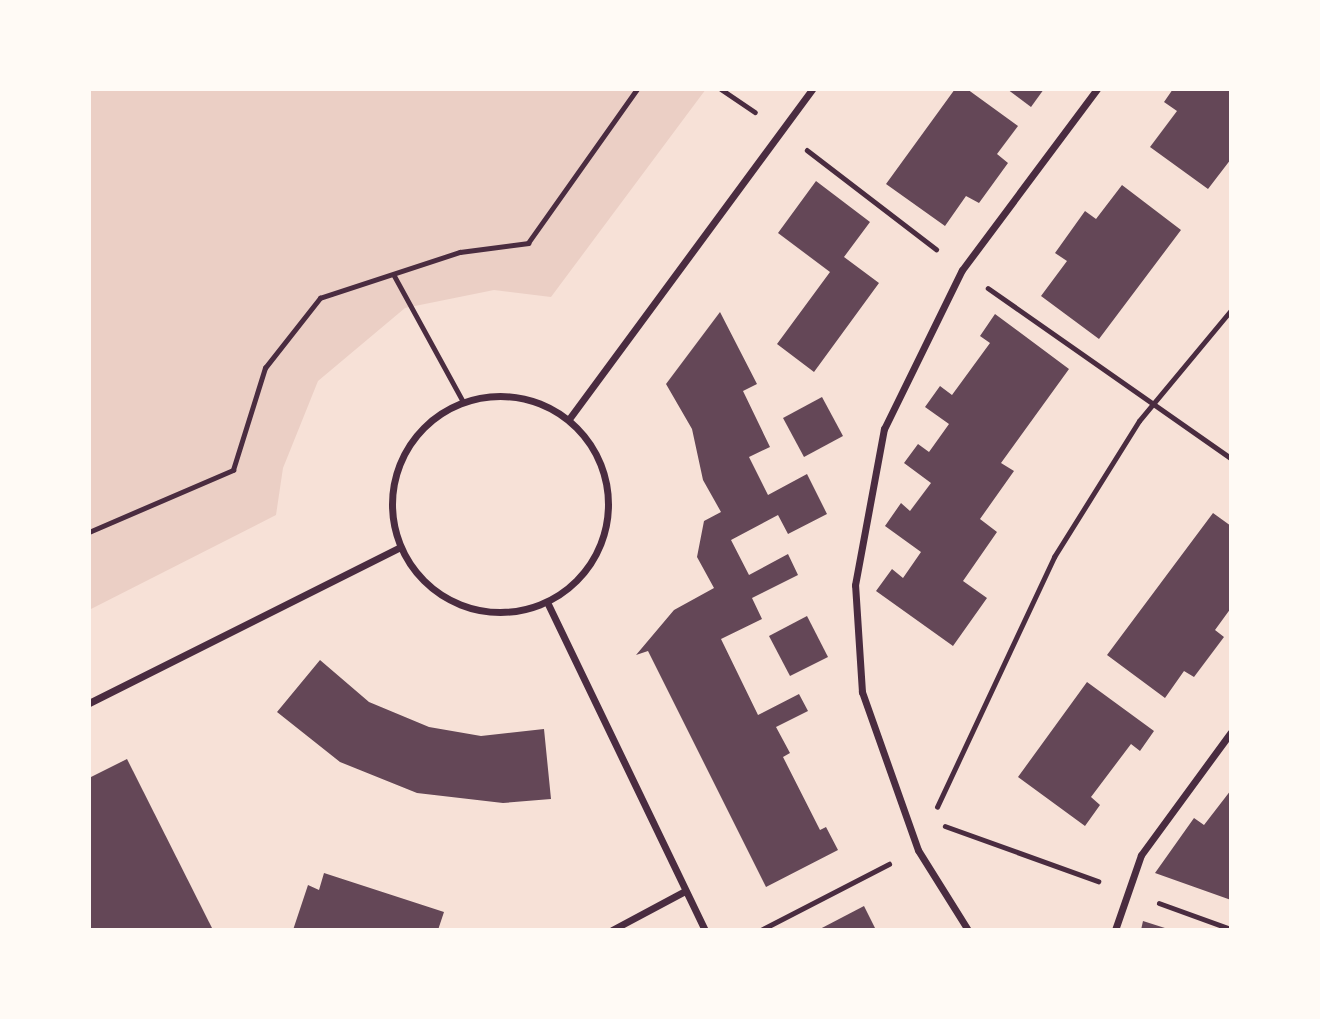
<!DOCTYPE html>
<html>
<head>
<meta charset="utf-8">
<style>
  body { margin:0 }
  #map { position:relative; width:1320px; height:1019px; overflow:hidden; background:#f7e1d7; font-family:"Open Sans",sans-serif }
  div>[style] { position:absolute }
  .green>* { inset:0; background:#ebcfc5 }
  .building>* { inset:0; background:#644757 }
  .path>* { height:4.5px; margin:-2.25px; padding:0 2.25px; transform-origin:2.25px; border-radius:2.25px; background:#4a2c40 }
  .minor>* { height:7px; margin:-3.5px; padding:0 3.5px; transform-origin:3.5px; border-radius:3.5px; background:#4a2c40 }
  .minor>.ring { margin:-3.5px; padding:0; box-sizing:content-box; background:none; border:7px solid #4a2c40; border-radius:50% }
  span { translate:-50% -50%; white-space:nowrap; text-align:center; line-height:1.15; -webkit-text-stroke:7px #fffaf5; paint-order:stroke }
  .frame { position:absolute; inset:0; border:91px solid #fffaf5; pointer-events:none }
</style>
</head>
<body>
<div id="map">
  <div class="green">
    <i style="clip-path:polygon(89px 89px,706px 89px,551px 297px,494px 290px,405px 308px,318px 381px,283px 468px,276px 515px,89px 610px)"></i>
  </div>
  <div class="building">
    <i style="clip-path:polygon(955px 89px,967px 89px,1018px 126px,997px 154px,1008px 163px,979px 203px,966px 196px,945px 226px,886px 184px)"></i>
    <i style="clip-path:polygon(1007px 89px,1044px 89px,1031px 107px)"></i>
    <i style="clip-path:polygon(1173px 89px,1231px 89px,1231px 159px,1208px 189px,1150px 147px,1177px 111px,1164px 102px)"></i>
    <i style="clip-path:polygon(816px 181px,870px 222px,844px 257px,879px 283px,814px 372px,777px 344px,830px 272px,778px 233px)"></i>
    <i style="clip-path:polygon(1122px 185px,1181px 230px,1099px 339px,1041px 296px,1067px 261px,1055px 253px,1085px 211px,1096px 219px)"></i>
    <i style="clip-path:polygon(720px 312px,757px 384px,743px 391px,770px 447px,749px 457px,768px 495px,807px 474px,827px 514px,788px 534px,778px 515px,731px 540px,749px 575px,788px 554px,798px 575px,752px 598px,762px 619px,721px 639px,758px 715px,799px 694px,808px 711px,776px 727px,790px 753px,783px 757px,820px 830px,826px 827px,838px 850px,766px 887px,648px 651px,636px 655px,674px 610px,714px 588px,697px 557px,704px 521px,721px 512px,703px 480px,692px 429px,666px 384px)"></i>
    <i style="clip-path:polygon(995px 314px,1069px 369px,1001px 463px,1014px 471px,980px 519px,997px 532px,963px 581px,987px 598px,953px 646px,876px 591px,892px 569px,903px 578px,921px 552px,885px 526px,901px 503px,910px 511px,931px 483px,904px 463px,918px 444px,929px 452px,949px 424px,925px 407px,940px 386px,952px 395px,990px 343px,980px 336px)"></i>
    <i style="clip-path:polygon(822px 397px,843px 436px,804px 457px,783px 418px)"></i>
    <i style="clip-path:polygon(1213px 513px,1231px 526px,1231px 608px,1215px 630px,1224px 637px,1194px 677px,1184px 671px,1165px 698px,1107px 655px)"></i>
    <i style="clip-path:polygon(807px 616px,828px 657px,790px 676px,769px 636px)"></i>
    <i style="clip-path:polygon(320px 660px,369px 702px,429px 727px,481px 736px,544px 729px,551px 799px,503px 803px,417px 793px,340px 762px,277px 712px)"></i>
    <i style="clip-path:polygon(1087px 682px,1154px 731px,1140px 751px,1131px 744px,1091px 797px,1100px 805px,1085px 826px,1018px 777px)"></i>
    <i style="clip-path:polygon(127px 759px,213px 930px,89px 930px,89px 778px)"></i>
    <i style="clip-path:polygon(1231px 790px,1231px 900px,1155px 873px,1194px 818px,1204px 825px)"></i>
    <i style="clip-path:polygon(324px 873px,444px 912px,438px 930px,293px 930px,308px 885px,319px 890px)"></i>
    <i style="clip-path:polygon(864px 906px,876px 930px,818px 930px)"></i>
    <i style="clip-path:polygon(1143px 921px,1168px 929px,1168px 930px,1141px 930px)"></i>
  </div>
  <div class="path">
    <i style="left:721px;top:89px;width:41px;rotate:34.1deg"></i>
    <i style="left:807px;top:150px;width:163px;rotate:37.5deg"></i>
    <i style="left:394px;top:275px;width:144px;rotate:61.3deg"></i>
    <i style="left:988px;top:288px;width:297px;rotate:35deg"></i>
    <i style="left:89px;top:532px;width:157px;rotate:-23.3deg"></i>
    <i style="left:233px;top:470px;width:107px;rotate:-72.6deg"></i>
    <i style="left:265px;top:368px;width:89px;rotate:-51.8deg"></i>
    <i style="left:320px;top:298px;width:147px;rotate:-18.2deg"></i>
    <i style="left:460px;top:252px;width:69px;rotate:-7.5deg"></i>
    <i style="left:528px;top:243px;width:189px;rotate:-54.7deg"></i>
    <i style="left:937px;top:807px;width:276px;rotate:-64.9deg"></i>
    <i style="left:1054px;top:557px;width:160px;rotate:-58deg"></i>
    <i style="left:1139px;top:421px;width:144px;rotate:-50.3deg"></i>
    <i style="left:945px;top:826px;width:163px;rotate:19.8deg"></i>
    <i style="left:1159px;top:903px;width:77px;rotate:19.9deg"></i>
    <i style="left:761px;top:930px;width:144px;rotate:-27.3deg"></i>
  </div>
  <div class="minor">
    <i class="ring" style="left:392px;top:396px;width:209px;height:209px"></i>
    <i style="left:569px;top:419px;width:410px;rotate:-53.6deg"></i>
    <i style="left:547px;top:602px;width:364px;rotate:64.3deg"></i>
    <i style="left:89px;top:703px;width:348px;rotate:-26.6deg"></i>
    <i style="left:612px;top:930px;width:83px;rotate:-28.1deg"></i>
    <i style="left:968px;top:930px;width:94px;rotate:-122deg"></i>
    <i style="left:918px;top:850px;width:168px;rotate:-109.5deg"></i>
    <i style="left:862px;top:692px;width:107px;rotate:-93.7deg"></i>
    <i style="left:855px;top:585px;width:159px;rotate:-79.5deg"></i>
    <i style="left:884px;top:429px;width:177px;rotate:-63.9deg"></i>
    <i style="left:962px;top:270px;width:226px;rotate:-53.3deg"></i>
    <i style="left:1115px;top:930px;width:79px;rotate:-70.9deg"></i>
    <i style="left:1141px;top:855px;width:152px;rotate:-53.8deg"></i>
  </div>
  <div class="frame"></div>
</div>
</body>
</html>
